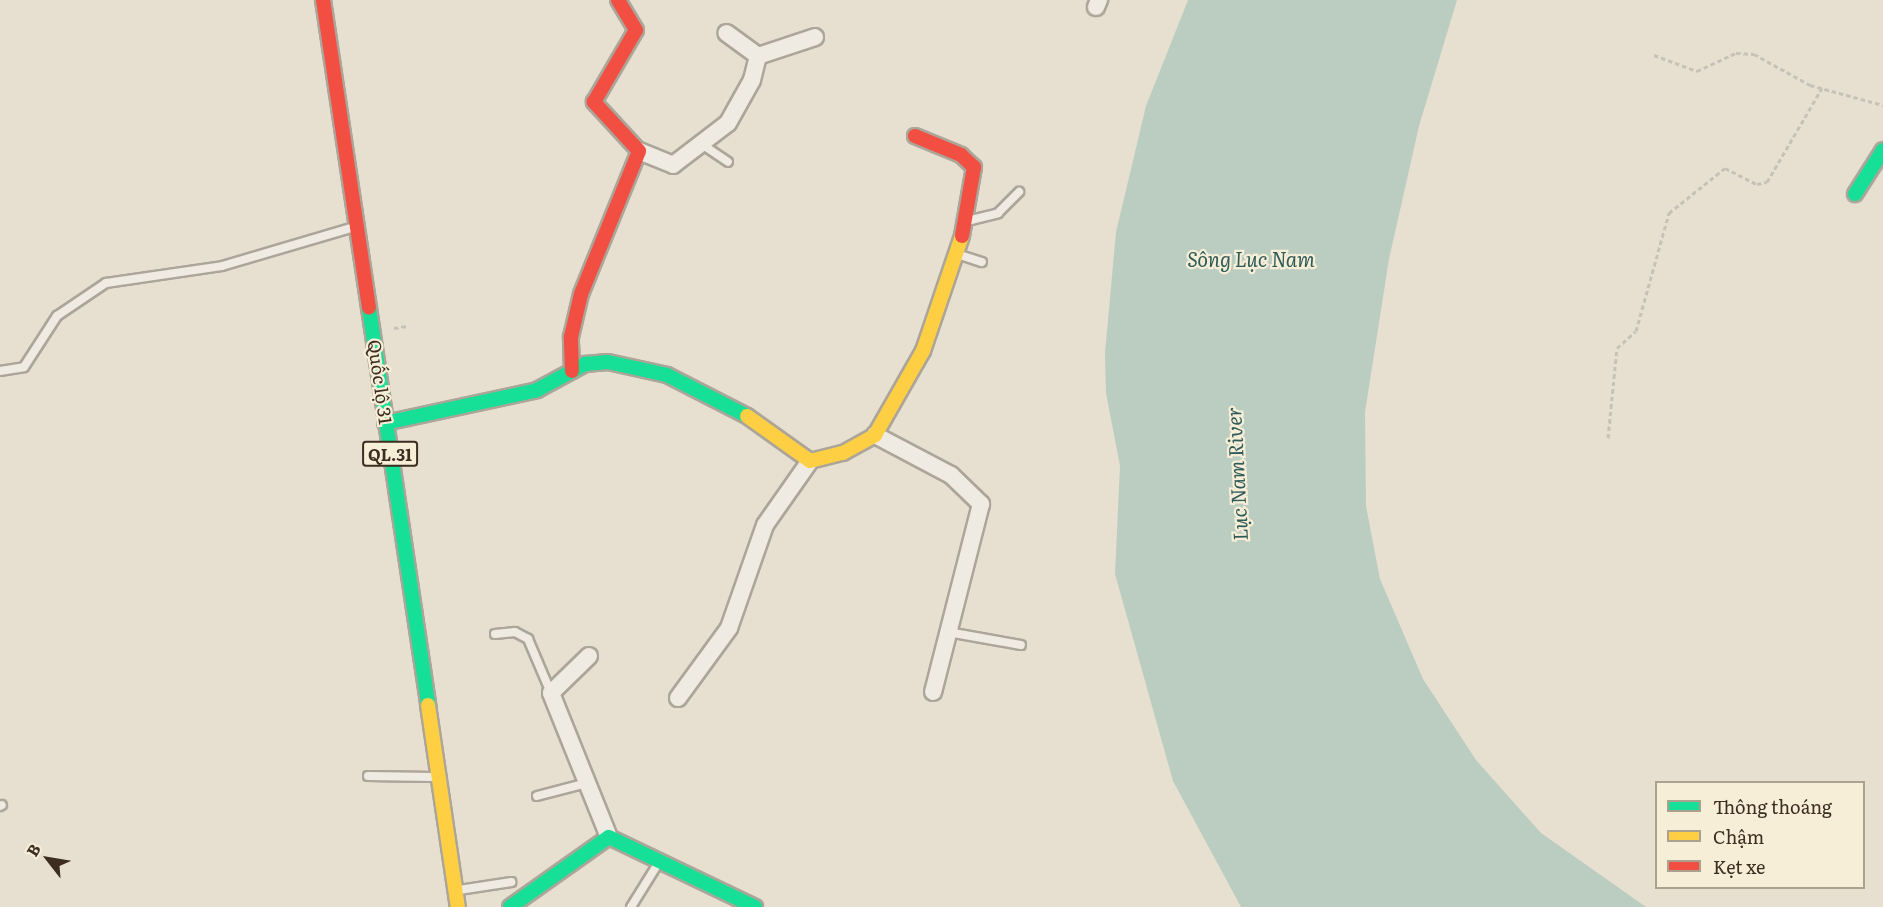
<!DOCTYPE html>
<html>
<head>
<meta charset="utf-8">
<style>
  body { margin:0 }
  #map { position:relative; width:1883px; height:907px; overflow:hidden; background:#e7e0d0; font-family:Literata,serif }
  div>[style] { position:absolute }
  .water>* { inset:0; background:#bbccc1 }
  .path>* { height:3px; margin-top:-1.5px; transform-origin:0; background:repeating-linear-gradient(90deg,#c8c1b8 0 4.5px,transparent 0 7.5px) }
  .roads { filter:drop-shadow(2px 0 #aca599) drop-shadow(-2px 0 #aca599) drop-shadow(0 2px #aca599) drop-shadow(0 -2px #aca599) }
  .lane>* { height:8px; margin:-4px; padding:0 4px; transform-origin:4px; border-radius:4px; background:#efebe2 }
  .street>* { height:16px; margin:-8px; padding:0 8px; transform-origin:8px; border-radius:8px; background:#efebe2 }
  .fast>* { height:14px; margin:-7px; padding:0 7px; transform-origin:7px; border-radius:7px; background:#16e098 }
  .slow>* { height:14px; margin:-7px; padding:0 7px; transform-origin:7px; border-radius:7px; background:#ffcf43 }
  .jam>* { height:14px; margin:-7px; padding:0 7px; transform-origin:7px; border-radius:7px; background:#f24e42 }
  span { translate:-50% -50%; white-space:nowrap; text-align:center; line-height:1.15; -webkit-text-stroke:4.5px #f7eed7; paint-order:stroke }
  .shield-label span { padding:2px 4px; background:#f7eed7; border:2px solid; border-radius:4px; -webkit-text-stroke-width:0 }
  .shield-label { font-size:16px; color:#3c2d20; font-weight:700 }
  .street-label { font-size:18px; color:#3c2d20 }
  .water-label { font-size:20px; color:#2f5c59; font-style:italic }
  .legend { position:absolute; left:1655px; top:781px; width:210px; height:108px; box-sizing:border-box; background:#f7eed7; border:2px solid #aca18e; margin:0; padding:8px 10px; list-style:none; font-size:18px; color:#3c2d20 }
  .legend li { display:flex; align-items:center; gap:12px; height:30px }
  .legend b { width:30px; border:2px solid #aca18e }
  .north { position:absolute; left:18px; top:829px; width:60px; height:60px; -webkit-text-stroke:4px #f7eed7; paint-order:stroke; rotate:301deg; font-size:16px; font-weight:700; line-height:24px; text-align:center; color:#3c2d20 }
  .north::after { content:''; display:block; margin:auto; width:21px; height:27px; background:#3c2d20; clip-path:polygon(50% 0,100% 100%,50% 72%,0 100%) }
</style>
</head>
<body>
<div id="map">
  <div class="water">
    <i style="clip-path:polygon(1188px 0,1457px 0,1419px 126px,1389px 259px,1365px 412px,1366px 506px,1380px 579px,1423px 679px,1476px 760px,1541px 833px,1646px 907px,1241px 907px,1173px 781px,1115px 574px,1120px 466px,1106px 393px,1105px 353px,1116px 232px,1146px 106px)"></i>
  </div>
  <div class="path">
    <i style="left:1654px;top:55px;width:46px;rotate:20.4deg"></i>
    <i style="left:1697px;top:71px;width:43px;rotate:-24.8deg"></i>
    <i style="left:1736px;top:53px;width:18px;rotate:3deg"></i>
    <i style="left:1754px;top:54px;width:64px;rotate:29deg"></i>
    <i style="left:1810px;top:85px;width:76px;rotate:15.3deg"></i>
    <i style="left:394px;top:328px;width:13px;rotate:-9deg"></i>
    <i style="left:1608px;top:438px;width:90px;rotate:-84.3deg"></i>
    <i style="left:1617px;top:348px;width:25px;rotate:-42deg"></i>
    <i style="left:1636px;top:331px;width:123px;rotate:-74.4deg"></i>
    <i style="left:1669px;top:213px;width:72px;rotate:-38.8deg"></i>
    <i style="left:1725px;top:168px;width:36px;rotate:27deg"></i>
    <i style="left:1757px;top:184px;width:10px;rotate:-11deg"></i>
    <i style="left:1767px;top:182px;width:109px;rotate:-59.7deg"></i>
  </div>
  <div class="roads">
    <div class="lane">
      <i style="left:703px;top:145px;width:30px;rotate:34deg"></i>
      <i style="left:967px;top:221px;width:32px;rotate:-14deg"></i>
      <i style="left:998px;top:213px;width:30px;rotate:-45deg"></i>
      <i style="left:960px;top:255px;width:23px;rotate:18deg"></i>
      <i style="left:0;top:371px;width:24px;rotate:-9deg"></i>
      <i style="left:24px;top:367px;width:61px;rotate:-57.1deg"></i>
      <i style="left:57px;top:316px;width:59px;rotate:-34deg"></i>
      <i style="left:106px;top:283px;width:117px;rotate:-8.3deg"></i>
      <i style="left:222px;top:266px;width:134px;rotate:-16.4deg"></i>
      <i style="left:948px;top:632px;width:74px;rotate:10.1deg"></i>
      <i style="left:495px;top:634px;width:20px;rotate:-6deg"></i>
      <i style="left:515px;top:632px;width:15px;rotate:28deg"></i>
      <i style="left:528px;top:639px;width:59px;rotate:66.9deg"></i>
      <i style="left:368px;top:776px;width:65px;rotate:0.9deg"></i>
      <i style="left:537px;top:796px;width:52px;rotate:-14.6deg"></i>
      <i style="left:0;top:806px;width:2px;rotate:-27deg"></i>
      <i style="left:459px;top:890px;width:53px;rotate:-8.7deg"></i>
      <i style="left:631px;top:907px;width:53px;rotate:-58.1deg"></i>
    </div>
    <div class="street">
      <i style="left:1096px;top:7px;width:8px;rotate:-67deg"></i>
      <i style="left:758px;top:56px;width:60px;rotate:-18.4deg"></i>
      <i style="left:639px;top:151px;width:37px;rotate:22deg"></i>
      <i style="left:673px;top:165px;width:69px;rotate:-37.4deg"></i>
      <i style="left:728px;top:123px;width:49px;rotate:-60.8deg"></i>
      <i style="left:752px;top:80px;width:25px;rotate:-76deg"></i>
      <i style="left:758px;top:56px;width:39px;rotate:-144deg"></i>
      <i style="left:875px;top:435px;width:86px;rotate:27.8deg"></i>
      <i style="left:951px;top:475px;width:42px;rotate:44deg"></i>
      <i style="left:981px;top:504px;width:194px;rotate:104.3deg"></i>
      <i style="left:589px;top:656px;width:53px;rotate:135.8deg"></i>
      <i style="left:551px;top:693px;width:155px;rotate:68.1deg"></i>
      <i style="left:678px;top:698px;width:87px;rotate:-53.9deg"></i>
      <i style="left:729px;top:628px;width:109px;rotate:-70.7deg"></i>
      <i style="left:765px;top:525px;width:78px;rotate:-54.9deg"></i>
    </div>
    <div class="fast">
      <i style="left:1855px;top:194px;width:52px;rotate:-57.5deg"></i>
      <i style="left:369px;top:308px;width:401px;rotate:81.5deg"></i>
      <i style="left:385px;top:423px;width:156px;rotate:-12.2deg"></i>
      <i style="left:537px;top:390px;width:55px;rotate:-28.4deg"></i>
      <i style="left:585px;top:364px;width:23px;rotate:-5deg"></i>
      <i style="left:608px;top:362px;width:60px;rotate:12.4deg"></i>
      <i style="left:667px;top:375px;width:90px;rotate:27.1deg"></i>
      <i style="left:510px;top:907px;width:121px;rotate:-35.3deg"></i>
      <i style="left:609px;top:837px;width:162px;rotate:25.6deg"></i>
    </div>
    <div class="slow">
      <i style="left:747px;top:416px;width:77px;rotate:35.5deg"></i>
      <i style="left:810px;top:461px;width:34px;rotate:-14deg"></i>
      <i style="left:843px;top:453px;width:37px;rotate:-29deg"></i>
      <i style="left:875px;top:435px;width:97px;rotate:-60.3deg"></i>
      <i style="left:923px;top:351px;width:121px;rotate:-71.3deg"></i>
      <i style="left:428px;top:705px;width:204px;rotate:81.6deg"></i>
    </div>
    <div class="jam">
      <i style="left:323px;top:0;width:311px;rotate:81.5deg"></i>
      <i style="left:915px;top:136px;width:50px;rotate:22.4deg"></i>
      <i style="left:961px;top:155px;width:18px;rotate:43deg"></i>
      <i style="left:974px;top:167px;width:70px;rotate:99.9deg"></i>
      <i style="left:572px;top:371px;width:34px;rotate:-92deg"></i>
      <i style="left:571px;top:337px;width:44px;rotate:-76.9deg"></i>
      <i style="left:581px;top:294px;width:154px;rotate:-67.9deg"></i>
      <i style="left:639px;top:151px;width:67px;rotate:-132.6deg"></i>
      <i style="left:594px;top:102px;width:83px;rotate:-59.7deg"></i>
      <i style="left:636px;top:30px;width:35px;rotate:-121deg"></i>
    </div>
  </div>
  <div class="shield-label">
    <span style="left:390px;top:454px">QL.31</span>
  </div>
  <div class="street-label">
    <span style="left:380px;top:382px;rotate:82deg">Quốc lộ 31</span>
  </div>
  <div class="water-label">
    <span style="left:1251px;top:258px">Sông Lục Nam</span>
    <span style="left:1236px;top:474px;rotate:-93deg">Lục Nam River</span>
  </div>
  <ul class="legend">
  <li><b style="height:8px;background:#16e098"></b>Thông thoáng</li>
  <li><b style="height:8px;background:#ffcf43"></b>Chậm</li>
  <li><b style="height:8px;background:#f24e42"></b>Kẹt xe</li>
  </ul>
  <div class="north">B</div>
</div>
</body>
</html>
